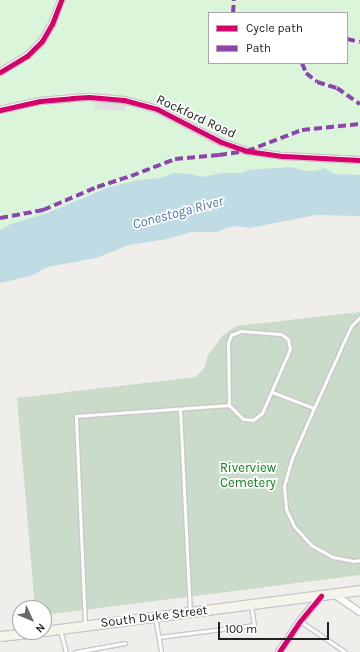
<!DOCTYPE html>
<html>
<head>
<meta charset="utf-8">
<style>
  body { margin:0 }
  #map { position:relative; width:360px; height:652px; overflow:hidden; background:#f0eeeb; font-family:Karla,sans-serif }
  div>[style] { position:absolute }
  .cemetery>* { inset:0; background:#cadbca }
  .park>* { inset:0; background:#daf5da }
  .parking>* { inset:0; background:#e0dfde }
  .water>* { inset:0; background:#bfdbe3 }
  .roads { filter:drop-shadow(1px 0 #c9c8c7) drop-shadow(-1px 0 #c9c8c7) drop-shadow(0 1px #c9c8c7) drop-shadow(0 -1px #c9c8c7) }
  .lane>* { height:3px; margin:-1.5px; padding:0 1.5px; transform-origin:1.5px; border-radius:1.5px; background:#fdfcfc }
  .street>* { height:6px; margin:-3px; padding:0 3px; transform-origin:3px; border-radius:3px; background:#fdfcfc }
  .secondary>* { height:9px; margin:-4.5px; padding:0 4.5px; transform-origin:4.5px; border-radius:4.5px; background:#f4f4ed }
  .quiet>* { height:4px; margin-top:-2px; transform-origin:0; background:repeating-linear-gradient(90deg,#8e44ad 0 8px,transparent 0 12px) }
  .cycleway>* { height:5px; margin:-2.5px; padding:0 2.5px; transform-origin:2.5px; border-radius:2.5px; background:#d6006c }
  span { translate:-50% -50%; white-space:nowrap; text-align:center; line-height:1.15; -webkit-text-stroke:3.5px #fff; paint-order:stroke }
  .street-label { font-size:13px; color:#222 }
  .park-label { font-size:13px; color:#0c8416 }
  .water-label { font-size:14px; color:#4a7aab; font-style:italic }
  .legend { position:absolute; left:208px; top:12px; width:140px; height:52px; box-sizing:border-box; background:#fff; border:1px solid #a7a7a7; margin:0; padding:5px 7px; list-style:none; font-size:12px; color:#222 }
  .legend li { display:flex; align-items:center; gap:8px; height:20px }
  .legend b { width:20px; border:1px solid #a7a7a7 }
  .north { position:absolute; left:12px; top:600px; width:40px; height:40px; box-sizing:border-box; background:#fff; border:1px solid #a7a7a7; border-radius:50%; rotate:134deg; font-size:11px; font-weight:700; line-height:16px; text-align:center; color:#222 }
  .north::after { content:''; display:block; margin:auto; width:14px; height:18px; background:#6a6968; clip-path:polygon(50% 0,100% 100%,50% 72%,0 100%) }
  .scale { position:absolute; left:218px; top:622px; width:111px; height:18px; box-sizing:border-box; border:2px solid #222; border-top:0; padding-left:5px; font-size:12px; line-height:14px; white-space:nowrap; color:#222; -webkit-text-stroke:3px #fff; paint-order:stroke }
</style>
</head>
<body>
<div id="map">
  <div class="cemetery">
    <i style="clip-path:polygon(360px 312px,360px 575px,44px 615px,44px 608px,35px 608px,17px 398px,196px 377px,205px 367px,208px 355px,223px 335px,236px 326px)"></i>
  </div>
  <div class="park">
    <i style="clip-path:polygon(evenodd,0 0,360px 0,360px 175px,334px 174px,325px 168px,315px 171px,307px 171px,291px 167px,248px 170px,241px 173px,223px 173px,202px 177px,191px 174px,174px 173px,160px 178px,138px 180px,107px 188px,50px 212px,11px 224px,0 230px,0 0,209px 13px,347px 13px,347px 63px,209px 63px,209px 13px)"></i>
  </div>
  <div class="parking">
    <i style="clip-path:polygon(95px 93px,129px 96px,124px 111px,95px 109px)"></i>
  </div>
  <div class="water">
    <i style="clip-path:polygon(291px 167px,307px 171px,315px 171px,325px 168px,334px 174px,360px 175px,360px 216px,316px 215px,250px 228px,237px 226px,226px 228px,218px 232px,191px 232px,167px 239px,129px 245px,96px 258px,48px 267px,31px 276px,0 283px,0 230px,11px 224px,50px 212px,107px 188px,138px 180px,160px 178px,174px 173px,191px 174px,202px 177px,223px 173px,241px 173px,248px 170px)"></i>
  </div>
  <div class="roads">
    <div class="lane">
      <i style="left:360px;top:317px;width:13px;rotate:135deg"></i>
      <i style="left:351px;top:326px;width:90px;rotate:114.3deg"></i>
      <i style="left:314px;top:408px;width:55px;rotate:113.7deg"></i>
      <i style="left:292px;top:458px;width:29px;rotate:106deg"></i>
      <i style="left:284px;top:486px;width:23px;rotate:85deg"></i>
      <i style="left:286px;top:509px;width:19px;rotate:65deg"></i>
      <i style="left:294px;top:526px;width:25px;rotate:48deg"></i>
      <i style="left:311px;top:545px;width:25px;rotate:29deg"></i>
      <i style="left:333px;top:557px;width:21px;rotate:11deg"></i>
      <i style="left:354px;top:561px;width:6px;rotate:-9deg"></i>
      <i style="left:241px;top:331px;width:40px;rotate:4.3deg"></i>
      <i style="left:281px;top:334px;width:9px;rotate:36deg"></i>
      <i style="left:288px;top:339px;width:10px;rotate:79deg"></i>
      <i style="left:290px;top:349px;width:70px;rotate:113.6deg"></i>
      <i style="left:262px;top:413px;width:11px;rotate:142deg"></i>
      <i style="left:253px;top:420px;width:10px;rotate:-174deg"></i>
      <i style="left:243px;top:419px;width:20px;rotate:-135deg"></i>
      <i style="left:229px;top:405px;width:62px;rotate:-90.9deg"></i>
      <i style="left:228px;top:343px;width:9px;rotate:-69deg"></i>
      <i style="left:231px;top:335px;width:11px;rotate:-22deg"></i>
      <i style="left:272px;top:392px;width:45px;rotate:20.9deg"></i>
      <i style="left:180px;top:409px;width:202px;rotate:87.2deg"></i>
      <i style="left:155px;top:617px;width:36px;rotate:80deg"></i>
      <i style="left:300px;top:621px;width:55px;rotate:34.6deg"></i>
      <i style="left:85px;top:625px;width:209px;rotate:-92.5deg"></i>
      <i style="left:76px;top:416px;width:153px;rotate:-4.1deg"></i>
      <i style="left:60px;top:630px;width:23px;rotate:75deg"></i>
      <i style="left:159px;top:637px;width:96px;rotate:-7.2deg"></i>
      <i style="left:254px;top:625px;width:19px;rotate:-99deg"></i>
      <i style="left:75px;top:652px;width:51px;rotate:-10.2deg"></i>
    </div>
    <div class="street">
      <i style="left:0;top:72px;width:31px;rotate:-31deg"></i>
      <i style="left:27px;top:56px;width:21px;rotate:-45deg"></i>
      <i style="left:42px;top:41px;width:20px;rotate:-60deg"></i>
      <i style="left:52px;top:24px;width:26px;rotate:-69deg"></i>
      <i style="left:0;top:110px;width:41px;rotate:-12.7deg"></i>
      <i style="left:40px;top:101px;width:32px;rotate:-5deg"></i>
      <i style="left:72px;top:98px;width:17px;rotate:-3deg"></i>
      <i style="left:89px;top:97px;width:35px;rotate:5deg"></i>
      <i style="left:124px;top:100px;width:34px;rotate:15deg"></i>
      <i style="left:157px;top:109px;width:72px;rotate:27.3deg"></i>
      <i style="left:221px;top:142px;width:28px;rotate:19deg"></i>
      <i style="left:247px;top:151px;width:37px;rotate:8deg"></i>
      <i style="left:284px;top:156px;width:76px;rotate:3deg"></i>
      <i style="left:334px;top:594px;width:32px;rotate:35deg"></i>
      <i style="left:279px;top:652px;width:37px;rotate:-56deg"></i>
      <i style="left:300px;top:621px;width:33px;rotate:-50deg"></i>
    </div>
    <div class="secondary">
      <i style="left:44px;top:631px;width:319px;rotate:-7.4deg"></i>
      <i style="left:0;top:636px;width:37px;rotate:-6deg"></i>
    </div>
  </div>
  <div class="quiet">
    <i style="left:233px;top:13px;width:13px;rotate:-86deg"></i>
    <i style="left:347px;top:39px;width:13px;rotate:13deg"></i>
    <i style="left:302px;top:63px;width:11px;rotate:68deg"></i>
    <i style="left:306px;top:73px;width:14px;rotate:39deg"></i>
    <i style="left:317px;top:82px;width:21px;rotate:17deg"></i>
    <i style="left:337px;top:88px;width:28px;rotate:35deg"></i>
    <i style="left:0;top:218px;width:44px;rotate:-10.5deg"></i>
    <i style="left:43px;top:210px;width:59px;rotate:-23.1deg"></i>
    <i style="left:97px;top:187px;width:36px;rotate:-18deg"></i>
    <i style="left:131px;top:176px;width:47px;rotate:-21.1deg"></i>
    <i style="left:175px;top:159px;width:44px;rotate:-5.2deg"></i>
    <i style="left:219px;top:155px;width:28px;rotate:-8deg"></i>
    <i style="left:247px;top:151px;width:59px;rotate:-20.9deg"></i>
    <i style="left:302px;top:130px;width:58px;rotate:-5.9deg"></i>
  </div>
  <div class="cycleway">
    <i style="left:0;top:72px;width:31px;rotate:-31deg"></i>
    <i style="left:27px;top:56px;width:21px;rotate:-45deg"></i>
    <i style="left:42px;top:41px;width:20px;rotate:-60deg"></i>
    <i style="left:52px;top:24px;width:26px;rotate:-69deg"></i>
    <i style="left:0;top:110px;width:41px;rotate:-12.7deg"></i>
    <i style="left:40px;top:101px;width:32px;rotate:-5deg"></i>
    <i style="left:72px;top:98px;width:17px;rotate:-3deg"></i>
    <i style="left:89px;top:97px;width:35px;rotate:5deg"></i>
    <i style="left:124px;top:100px;width:34px;rotate:15deg"></i>
    <i style="left:157px;top:109px;width:72px;rotate:27.3deg"></i>
    <i style="left:221px;top:142px;width:28px;rotate:19deg"></i>
    <i style="left:247px;top:151px;width:37px;rotate:8deg"></i>
    <i style="left:284px;top:156px;width:76px;rotate:3deg"></i>
    <i style="left:279px;top:652px;width:37px;rotate:-56deg"></i>
    <i style="left:300px;top:621px;width:33px;rotate:-50deg"></i>
  </div>
  <div class="street-label">
    <span style="left:196px;top:117px;rotate:25deg">Rockford Road</span>
    <span style="left:154px;top:617px;rotate:-7deg">South Duke Street</span>
  </div>
  <div class="park-label">
    <span style="left:248px;top:476px">Riverview<br>Cemetery</span>
  </div>
  <div class="water-label">
    <span style="left:178px;top:213px;rotate:-15deg">Conestoga River</span>
  </div>
  <ul class="legend">
  <li><b style="height:5px;background:#d6006c"></b>Cycle path</li>
  <li><b style="height:5px;background:#8e44ad"></b>Path</li>
  </ul>
  <div class="north">N</div>
  <div class="scale">100 m</div>
</div>
</body>
</html>
